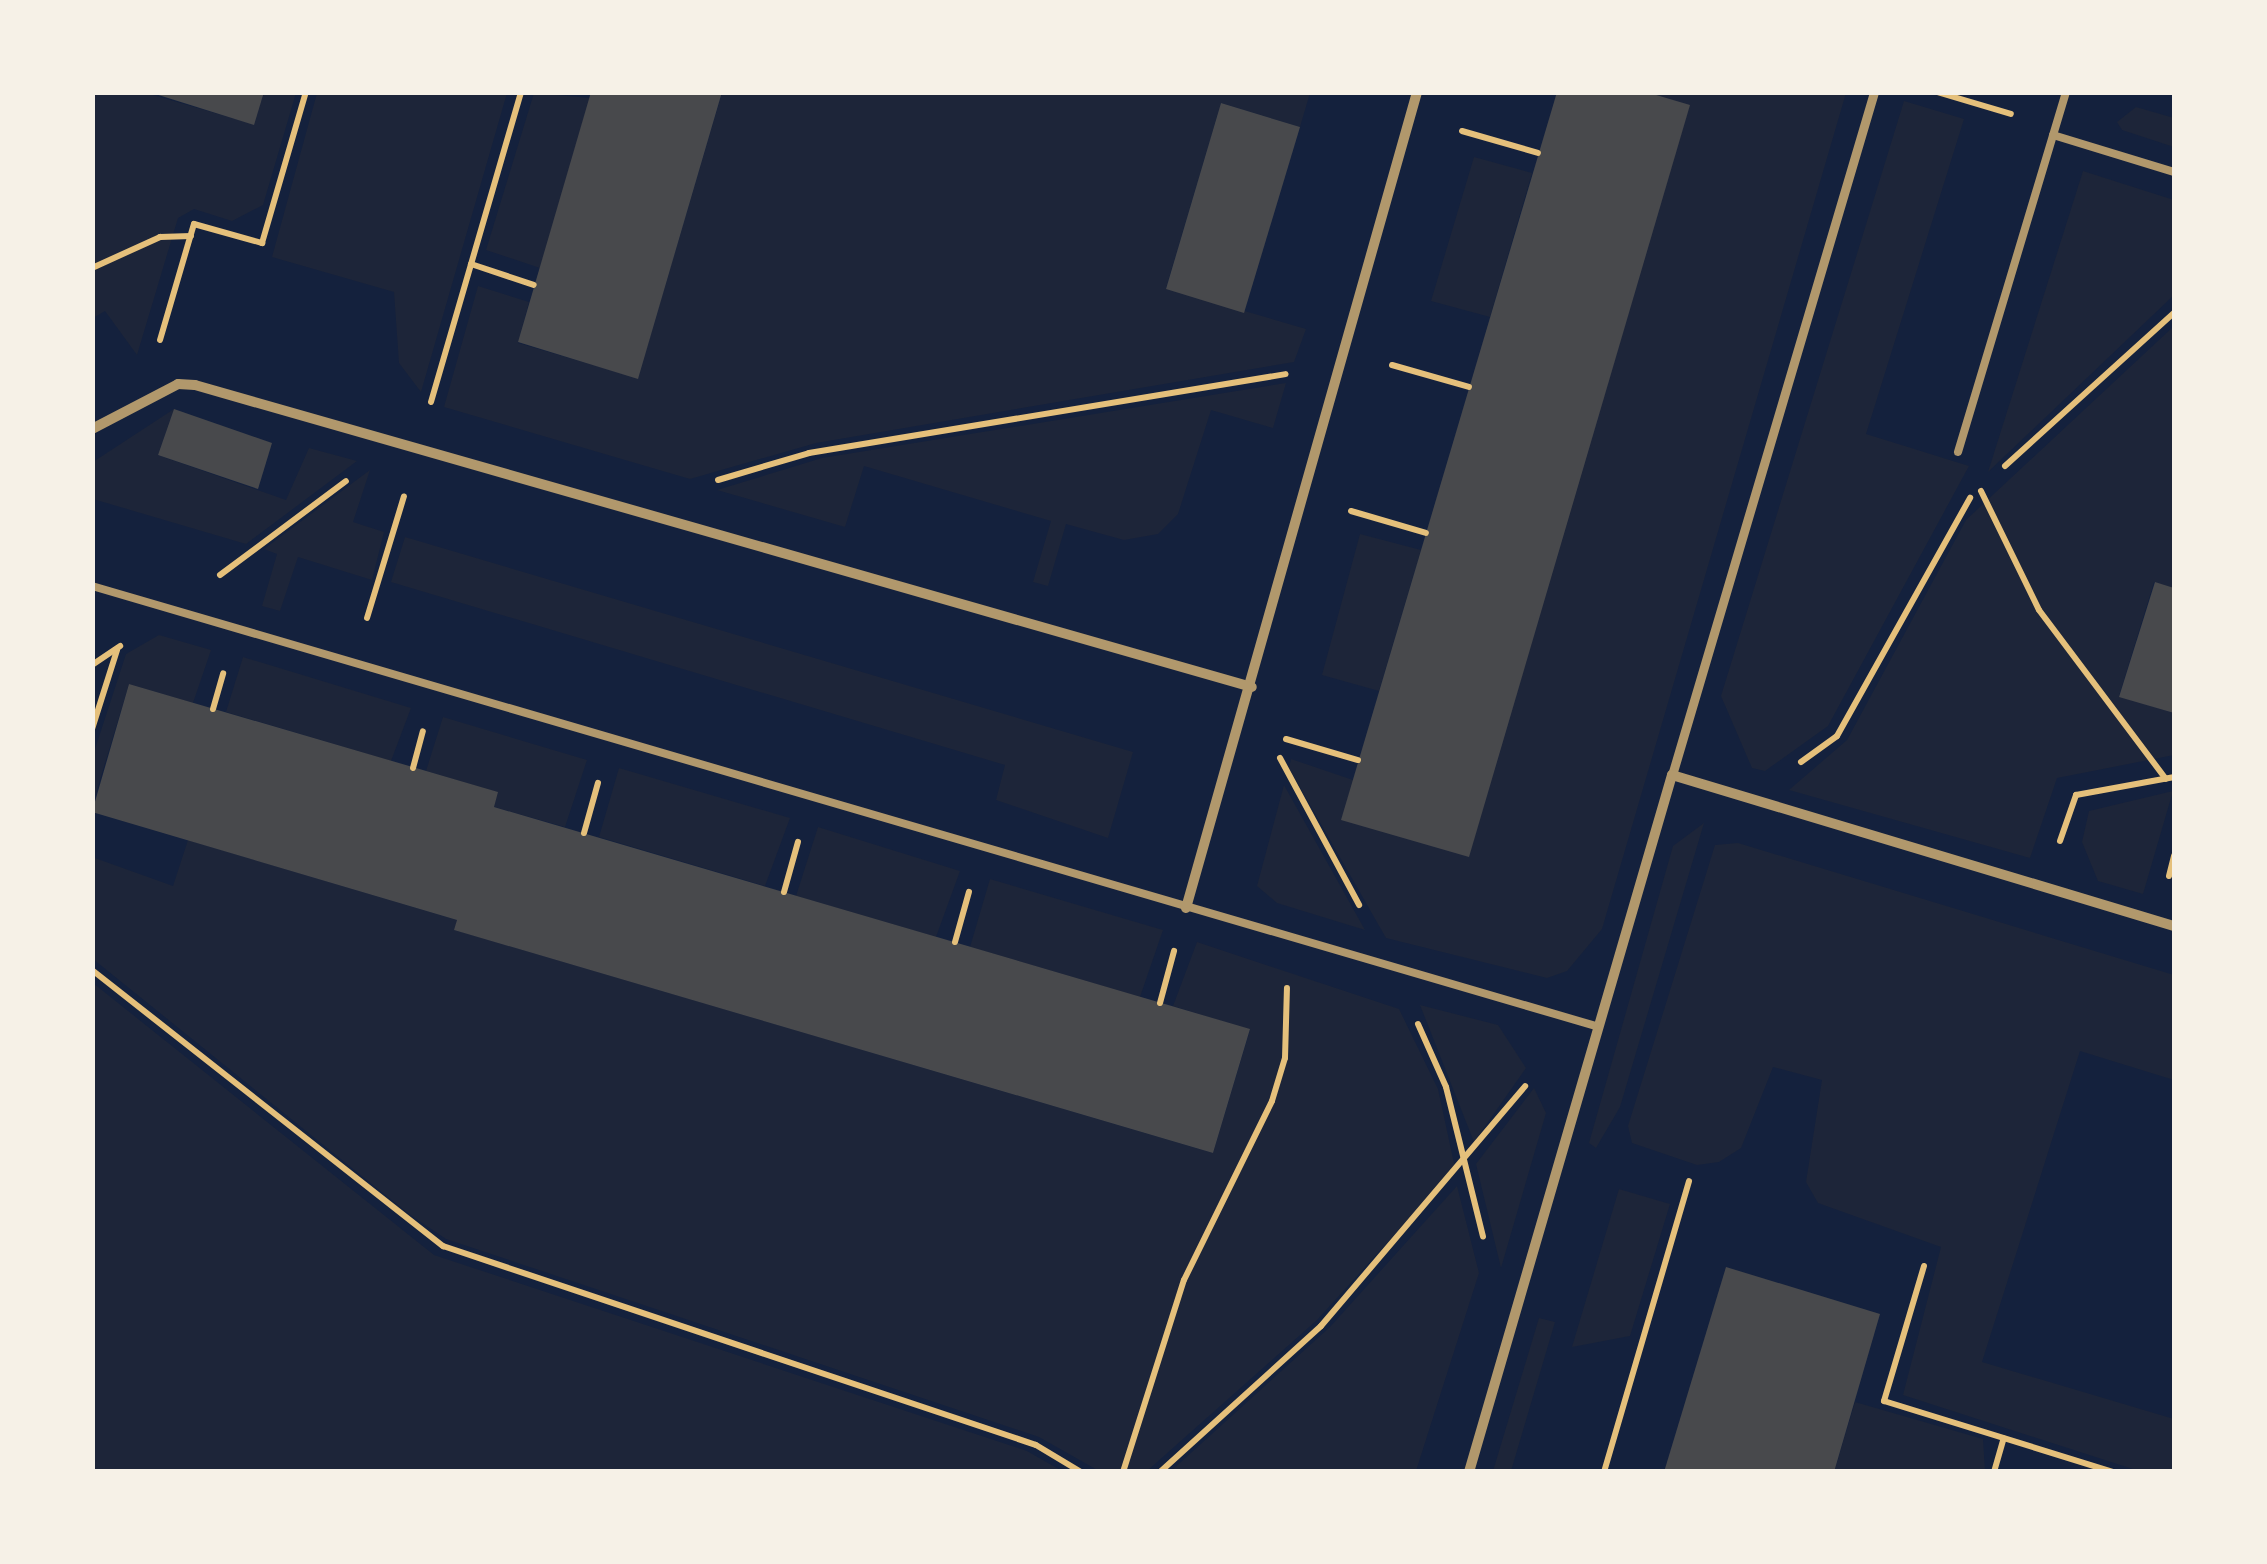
<!DOCTYPE html>
<html>
<head>
<meta charset="utf-8">
<style>
  body { margin:0 }
  #map { position:relative; width:2267px; height:1564px; overflow:hidden; background:#14213d; font-family:Montserrat,sans-serif }
  div>[style] { position:absolute }
  .green>* { inset:0; background:#1d2539 }
  .building>* { inset:0; background:#48494c }
  .path>* { height:6px; margin:-3px; padding:0 3px; transform-origin:3px; border-radius:3px; background:#e5c07b }
  .service>* { height:8px; margin:-4px; padding:0 4px; transform-origin:4px; border-radius:4px; background:#b1986c }
  .pedestrian>* { height:9px; margin:-4.5px; padding:0 4.5px; transform-origin:4.5px; border-radius:4.5px; background:#b1986c }
  .minor>* { height:10px; margin:-5px; padding:0 5px; transform-origin:5px; border-radius:5px; background:#b1986c }
  span { translate:-50% -50%; white-space:nowrap; text-align:center; line-height:1.15; -webkit-text-stroke:10px #f6f1e7; paint-order:stroke }
  .frame { position:absolute; inset:0; border:95px solid #f6f1e7; pointer-events:none }
</style>
</head>
<body>
<div id="map">
  <div class="green">
    <i style="clip-path:polygon(93px 93px,146px 93px,253px 124px,264px 93px,296px 93px,263px 205px,232px 221px,194px 209px,178px 218px,137px 355px,105px 311px,93px 318px)"></i>
    <i style="clip-path:polygon(317px 93px,507px 93px,421px 392px,399px 363px,394px 292px,272px 257px)"></i>
    <i style="clip-path:polygon(534px 93px,590px 98px,540px 268px,486px 250px)"></i>
    <i style="clip-path:polygon(722px 93px,1310px 93px,1300px 127px,1221px 103px,1166px 288px,1306px 329px,1294px 362px,816px 443px,690px 479px,444px 407px,478px 286px,529px 302px,518px 343px,638px 378px)"></i>
    <i style="clip-path:polygon(1646px 93px,1846px 93px,1602px 929px,1567px 971px,1547px 978px,1386px 938px,1289px 768px,1291px 759px,1353px 780px)"></i>
    <i style="clip-path:polygon(1904px 101px,1964px 119px,1866px 434px,1969px 466px,1828px 726px,1765px 771px,1752px 768px,1721px 696px)"></i>
    <i style="clip-path:polygon(2136px 107px,2174px 118px,2174px 147px,2122px 130px,2117px 122px)"></i>
    <i style="clip-path:polygon(1474px 157px,1532px 173px,1490px 317px,1431px 301px)"></i>
    <i style="clip-path:polygon(2083px 171px,2174px 200px,2174px 295px,1988px 472px)"></i>
    <i style="clip-path:polygon(2174px 326px,2174px 588px,2154px 582px,2119px 696px,2174px 713px,2174px 755px,2057px 778px,2030px 858px,1789px 790px,1847px 740px,1966px 520px)"></i>
    <i style="clip-path:polygon(1286px 383px,1273px 428px,1211px 410px,1178px 514px,1158px 534px,1124px 540px,1066px 524px,1048px 586px,1033px 582px,1051px 521px,864px 466px,845px 527px,717px 490px,822px 458px)"></i>
    <i style="clip-path:polygon(174px 409px,158px 455px,286px 500px,309px 448px,357px 461px,246px 544px,93px 499px,93px 462px)"></i>
    <i style="clip-path:polygon(370px 470px,353px 522px,384px 532px,372px 580px,298px 557px,280px 611px,262px 606px,277px 554px,264px 549px)"></i>
    <i style="clip-path:polygon(1360px 534px,1421px 550px,1379px 691px,1322px 675px)"></i>
    <i style="clip-path:polygon(405px 537px,1133px 752px,1108px 838px,996px 800px,1005px 765px,391px 582px)"></i>
    <i style="clip-path:polygon(159px 635px,211px 650px,193px 703px,129px 684px,93px 803px,93px 755px,126px 654px)"></i>
    <i style="clip-path:polygon(243px 657px,411px 708px,391px 761px,226px 712px)"></i>
    <i style="clip-path:polygon(443px 717px,587px 760px,565px 827px,494px 807px,497px 792px,426px 771px)"></i>
    <i style="clip-path:polygon(619px 768px,790px 818px,765px 886px,599px 837px)"></i>
    <i style="clip-path:polygon(1284px 785px,1365px 930px,1277px 903px,1257px 886px)"></i>
    <i style="clip-path:polygon(2173px 791px,2143px 894px,2098px 881px,2082px 842px,2089px 811px)"></i>
    <i style="clip-path:polygon(1704px 823px,1620px 1107px,1596px 1148px,1589px 1143px,1673px 846px)"></i>
    <i style="clip-path:polygon(818px 827px,960px 871px,936px 937px,796px 896px)"></i>
    <i style="clip-path:polygon(188px 840px,457px 920px,455px 930px,1213px 1153px,1250px 1030px,1173px 1006px,1197px 942px,1399px 1009px,1438px 1089px,1455px 1168px,1317px 1320px,1147px 1471px,1099px 1471px,1039px 1437px,446px 1239px,409px 1214px,93px 959px,92px 857px,173px 886px)"></i>
    <i style="clip-path:polygon(1738px 843px,2174px 975px,2174px 1080px,2080px 1051px,1982px 1362px,2174px 1419px,2174px 1471px,2139px 1471px,1903px 1395px,1941px 1247px,1818px 1203px,1806px 1182px,1822px 1080px,1773px 1067px,1741px 1148px,1719px 1162px,1697px 1165px,1632px 1143px,1628px 1126px,1715px 845px)"></i>
    <i style="clip-path:polygon(990px 879px,1163px 930px,1140px 997px,970px 947px)"></i>
    <i style="clip-path:polygon(93px 983px,434px 1255px,1027px 1451px,1062px 1471px,93px 1471px)"></i>
    <i style="clip-path:polygon(1420px 1005px,1498px 1025px,1526px 1068px,1474px 1142px)"></i>
    <i style="clip-path:polygon(1534px 1088px,1546px 1113px,1501px 1268px,1476px 1164px)"></i>
    <i style="clip-path:polygon(1457px 1186px,1479px 1273px,1416px 1471px,1171px 1471px,1330px 1327px)"></i>
    <i style="clip-path:polygon(1619px 1189px,1670px 1204px,1630px 1336px,1572px 1347px)"></i>
    <i style="clip-path:polygon(1539px 1318px,1555px 1322px,1511px 1471px,1493px 1471px)"></i>
    <i style="clip-path:polygon(1855px 1402px,1983px 1439px,1985px 1471px,1834px 1472px)"></i>
  </div>
  <div class="building">
    <i style="clip-path:polygon(149px 92px,264px 92px,254px 125px)"></i>
    <i style="clip-path:polygon(591px 92px,722px 92px,638px 379px,518px 342px)"></i>
    <i style="clip-path:polygon(1557px 92px,1646px 92px,1690px 105px,1469px 857px,1341px 820px)"></i>
    <i style="clip-path:polygon(1221px 103px,1300px 127px,1244px 313px,1166px 289px)"></i>
    <i style="clip-path:polygon(174px 409px,272px 443px,258px 489px,158px 455px)"></i>
    <i style="clip-path:polygon(2155px 582px,2174px 588px,2174px 713px,2119px 697px)"></i>
    <i style="clip-path:polygon(129px 684px,498px 792px,494px 807px,1250px 1029px,1213px 1153px,454px 930px,457px 920px,92px 812px)"></i>
    <i style="clip-path:polygon(1726px 1267px,1880px 1314px,1834px 1472px,1664px 1472px)"></i>
  </div>
  <div class="path">
    <i style="left:1937px;top:92px;width:77px;rotate:16.6deg"></i>
    <i style="left:1462px;top:131px;width:79px;rotate:16.1deg"></i>
    <i style="left:471px;top:264px;width:66px;rotate:18.4deg"></i>
    <i style="left:92px;top:268px;width:75px;rotate:-24.5deg"></i>
    <i style="left:160px;top:237px;width:31px;rotate:-2deg"></i>
    <i style="left:160px;top:340px;width:121px;rotate:-73.7deg"></i>
    <i style="left:194px;top:224px;width:71px;rotate:15.6deg"></i>
    <i style="left:262px;top:243px;width:157px;rotate:-73.8deg"></i>
    <i style="left:1392px;top:365px;width:80px;rotate:15.9deg"></i>
    <i style="left:431px;top:402px;width:323px;rotate:-73.8deg"></i>
    <i style="left:2005px;top:466px;width:228px;rotate:-42.2deg"></i>
    <i style="left:718px;top:480px;width:95px;rotate:-16.5deg"></i>
    <i style="left:809px;top:453px;width:483px;rotate:-9.4deg"></i>
    <i style="left:1981px;top:491px;width:132px;rotate:64deg"></i>
    <i style="left:2039px;top:610px;width:211px;rotate:53.1deg"></i>
    <i style="left:1351px;top:511px;width:78px;rotate:16.3deg"></i>
    <i style="left:220px;top:575px;width:157px;rotate:-36.7deg"></i>
    <i style="left:367px;top:618px;width:127px;rotate:-73.1deg"></i>
    <i style="left:92px;top:665px;width:34px;rotate:-34deg"></i>
    <i style="left:213px;top:709px;width:37px;rotate:-74deg"></i>
    <i style="left:92px;top:729px;width:83px;rotate:-72.4deg"></i>
    <i style="left:1286px;top:739px;width:75px;rotate:16.3deg"></i>
    <i style="left:1280px;top:758px;width:167px;rotate:61.7deg"></i>
    <i style="left:1801px;top:762px;width:44px;rotate:-35.8deg"></i>
    <i style="left:1837px;top:736px;width:273px;rotate:-60.8deg"></i>
    <i style="left:413px;top:768px;width:38px;rotate:-75deg"></i>
    <i style="left:584px;top:833px;width:52px;rotate:-74.4deg"></i>
    <i style="left:2060px;top:841px;width:49px;rotate:-70.8deg"></i>
    <i style="left:2076px;top:795px;width:100px;rotate:-10.4deg"></i>
    <i style="left:2169px;top:876px;width:21px;rotate:-76deg"></i>
    <i style="left:784px;top:892px;width:52px;rotate:-74.4deg"></i>
    <i style="left:955px;top:942px;width:52px;rotate:-74.4deg"></i>
    <i style="left:92px;top:970px;width:447px;rotate:38.2deg"></i>
    <i style="left:443px;top:1246px;width:625px;rotate:18.55deg"></i>
    <i style="left:1036px;top:1445px;width:52px;rotate:31deg"></i>
    <i style="left:1160px;top:1003px;width:54px;rotate:-74.9deg"></i>
    <i style="left:1418px;top:1024px;width:69px;rotate:66deg"></i>
    <i style="left:1446px;top:1087px;width:154px;rotate:76.1deg"></i>
    <i style="left:1924px;top:1266px;width:141px;rotate:106.5deg"></i>
    <i style="left:1884px;top:1401px;width:241px;rotate:17.2deg"></i>
    <i style="left:1123px;top:1472px;width:201px;rotate:-72.4deg"></i>
    <i style="left:1184px;top:1280px;width:199px;rotate:-63.8deg"></i>
    <i style="left:1272px;top:1101px;width:45px;rotate:-73.2deg"></i>
    <i style="left:1285px;top:1058px;width:70px;rotate:-88.4deg"></i>
    <i style="left:1160px;top:1472px;width:217px;rotate:-42.2deg"></i>
    <i style="left:1321px;top:1326px;width:315px;rotate:-49.6deg"></i>
    <i style="left:1604px;top:1472px;width:303px;rotate:-73.7deg"></i>
    <i style="left:1994px;top:1472px;width:35px;rotate:-74deg"></i>
  </div>
  <div class="service">
    <i style="left:2053px;top:135px;width:127px;rotate:17deg"></i>
    <i style="left:1958px;top:452px;width:376px;rotate:-73.3deg"></i>
    <i style="left:92px;top:586px;width:1570px;rotate:16.31deg"></i>
  </div>
  <div class="pedestrian">
    <i style="left:1672px;top:775px;width:712px;rotate:-73.52deg"></i>
  </div>
  <div class="minor">
    <i style="left:92px;top:429px;width:97px;rotate:-27.6deg"></i>
    <i style="left:178px;top:384px;width:17px;rotate:3deg"></i>
    <i style="left:195px;top:385px;width:1099px;rotate:15.95deg"></i>
    <i style="left:1186px;top:908px;width:848px;rotate:-74.19deg"></i>
    <i style="left:1469px;top:1472px;width:726px;rotate:-73.76deg"></i>
    <i style="left:1672px;top:775px;width:524px;rotate:16.74deg"></i>
  </div>
  <div class="frame"></div>
</div>
</body>
</html>
